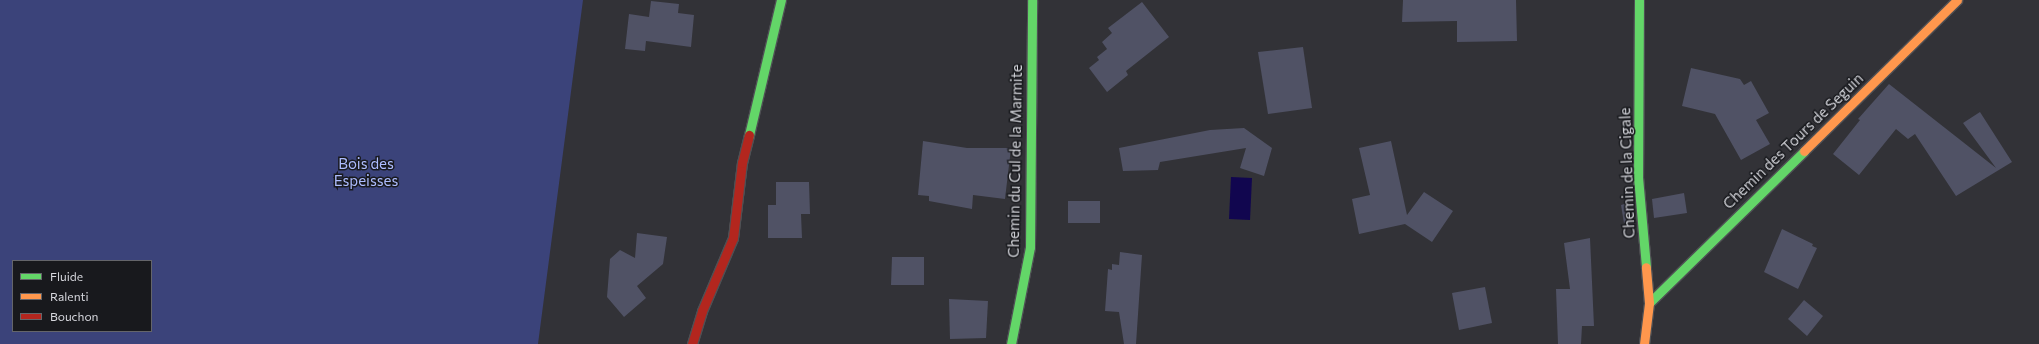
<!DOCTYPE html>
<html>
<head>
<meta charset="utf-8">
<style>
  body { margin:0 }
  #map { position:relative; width:2039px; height:344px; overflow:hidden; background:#323237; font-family:Commissioner,sans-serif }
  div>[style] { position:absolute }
  .green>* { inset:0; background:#3b437a }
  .water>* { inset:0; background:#11064f }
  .building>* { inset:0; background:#505265 }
  .roads { filter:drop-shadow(1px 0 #4f5054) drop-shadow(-1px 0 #4f5054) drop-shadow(0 1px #4f5054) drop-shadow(0 -1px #4f5054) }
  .fast>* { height:9px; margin:-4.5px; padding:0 4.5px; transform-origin:4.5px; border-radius:4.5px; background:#63d668 }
  .slow>* { height:9px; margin:-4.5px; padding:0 4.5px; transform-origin:4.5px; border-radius:4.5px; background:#ff974d }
  .jam>* { height:9px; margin:-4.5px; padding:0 4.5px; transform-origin:4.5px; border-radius:4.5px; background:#b3261e }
  span { translate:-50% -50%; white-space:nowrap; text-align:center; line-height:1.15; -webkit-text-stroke:3px #18191d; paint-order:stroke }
  .street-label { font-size:15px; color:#d6d7dd }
  .park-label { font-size:15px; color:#adbcfe }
  .legend { position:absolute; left:12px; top:260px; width:140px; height:72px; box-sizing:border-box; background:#18191d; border:1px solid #64656a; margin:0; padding:5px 7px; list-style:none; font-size:12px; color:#d6d7dd }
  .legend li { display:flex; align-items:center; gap:8px; height:20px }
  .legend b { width:20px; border:1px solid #64656a }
</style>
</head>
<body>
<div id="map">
  <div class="green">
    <i style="clip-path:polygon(evenodd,0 0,583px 0,538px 344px,0 344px,0 0,13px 261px,151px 261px,151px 331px,13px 331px,13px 261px)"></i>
  </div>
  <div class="water">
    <i style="clip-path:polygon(1231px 177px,1252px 178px,1250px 220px,1229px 219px)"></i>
  </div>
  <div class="building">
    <i style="clip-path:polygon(1403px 0,1516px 0,1517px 41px,1457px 42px,1457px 21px,1402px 22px)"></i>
    <i style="clip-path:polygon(651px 1px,679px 4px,678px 13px,694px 15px,691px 47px,646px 41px,645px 51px,625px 49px,629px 14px,649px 17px)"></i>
    <i style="clip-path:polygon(1142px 2px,1169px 37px,1126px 71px,1128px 75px,1107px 92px,1089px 68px,1099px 60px,1097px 57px,1107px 49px,1102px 42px,1112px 33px,1108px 28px)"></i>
    <i style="clip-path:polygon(1303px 47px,1312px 108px,1268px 114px,1258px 52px)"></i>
    <i style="clip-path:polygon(1691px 68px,1740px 79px,1744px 85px,1751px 81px,1769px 113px,1756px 120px,1770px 144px,1741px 160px,1715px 114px,1682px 106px)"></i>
    <i style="clip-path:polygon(1889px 84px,1996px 168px,1963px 123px,1980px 112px,2012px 162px,1956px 196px,1915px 134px,1908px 139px,1896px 129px,1859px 175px,1833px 154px,1860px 120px,1858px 119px)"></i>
    <i style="clip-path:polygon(1244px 128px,1272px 148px,1264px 176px,1240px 168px,1246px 148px,1160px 162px,1158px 170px,1123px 171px,1119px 148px,1210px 130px)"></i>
    <i style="clip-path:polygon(923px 141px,967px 148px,1011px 148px,1005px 199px,973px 195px,972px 209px,929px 201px,929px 196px,918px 195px)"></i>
    <i style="clip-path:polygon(1391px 141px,1407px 215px,1424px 192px,1453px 211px,1432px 242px,1405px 224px,1359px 234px,1352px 199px,1370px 195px,1359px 148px)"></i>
    <i style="clip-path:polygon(776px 182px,809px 182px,810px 214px,801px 214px,802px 238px,768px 238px,768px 205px,776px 205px)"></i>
    <i style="clip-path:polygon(1684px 193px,1687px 213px,1654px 218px,1652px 199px)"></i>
    <i style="clip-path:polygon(1068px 201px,1100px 201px,1100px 223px,1068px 223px)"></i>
    <i style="clip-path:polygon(1628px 203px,1629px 223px,1624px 223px,1621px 205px)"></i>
    <i style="clip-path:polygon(1782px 229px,1813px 244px,1812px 246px,1817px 248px,1798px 289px,1764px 272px)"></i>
    <i style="clip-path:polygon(637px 233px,667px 237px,663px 264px,637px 286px,646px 298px,624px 317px,607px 297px,610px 259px,620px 250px,635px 258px)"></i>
    <i style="clip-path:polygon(1590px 238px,1594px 326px,1582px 326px,1581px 344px,1558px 344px,1556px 289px,1570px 289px,1564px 243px)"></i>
    <i style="clip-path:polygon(1120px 252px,1142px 255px,1136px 344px,1124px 344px,1119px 312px,1105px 311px,1108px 269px,1112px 270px,1112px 264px,1119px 265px)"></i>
    <i style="clip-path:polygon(892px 257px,924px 257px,924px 285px,891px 285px)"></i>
    <i style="clip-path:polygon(1485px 287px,1492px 323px,1459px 330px,1452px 293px)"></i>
    <i style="clip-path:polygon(949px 299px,988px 301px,986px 338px,950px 339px)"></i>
    <i style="clip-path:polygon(1804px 300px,1823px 316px,1807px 336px,1788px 319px)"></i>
  </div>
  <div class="roads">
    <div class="fast">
      <i style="left:1639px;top:0;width:177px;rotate:90.3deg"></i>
      <i style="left:1638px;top:177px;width:90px;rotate:84.9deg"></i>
      <i style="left:749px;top:135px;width:139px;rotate:-76.7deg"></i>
      <i style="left:1649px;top:303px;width:217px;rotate:-44.4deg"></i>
      <i style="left:1011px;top:344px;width:99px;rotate:-78.9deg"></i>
      <i style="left:1030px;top:247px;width:247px;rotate:-89.5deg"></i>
    </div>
    <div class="slow">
      <i style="left:1804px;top:151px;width:215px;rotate:-44.6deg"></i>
      <i style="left:1644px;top:344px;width:41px;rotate:-83deg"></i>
      <i style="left:1649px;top:303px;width:36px;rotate:-95deg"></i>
    </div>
    <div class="jam">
      <i style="left:692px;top:344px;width:34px;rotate:-73deg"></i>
      <i style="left:702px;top:311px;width:79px;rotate:-67deg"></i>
      <i style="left:733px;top:238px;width:76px;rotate:-83.2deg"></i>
      <i style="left:742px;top:163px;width:29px;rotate:-76deg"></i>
    </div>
  </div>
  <div class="street-label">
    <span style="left:1793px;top:141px;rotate:-44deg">Chemin des Tours de Seguin</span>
    <span style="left:1015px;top:161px;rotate:-89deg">Chemin du Cul de la Marmite</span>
    <span style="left:1627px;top:173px;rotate:-92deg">Chemin de la Cigale</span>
  </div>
  <div class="park-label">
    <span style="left:366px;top:172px">Bois des<br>Espeisses</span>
  </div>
  <ul class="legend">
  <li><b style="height:5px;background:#63d668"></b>Fluide</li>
  <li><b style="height:5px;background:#ff974d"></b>Ralenti</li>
  <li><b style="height:5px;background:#b3261e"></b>Bouchon</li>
  </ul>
</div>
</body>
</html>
